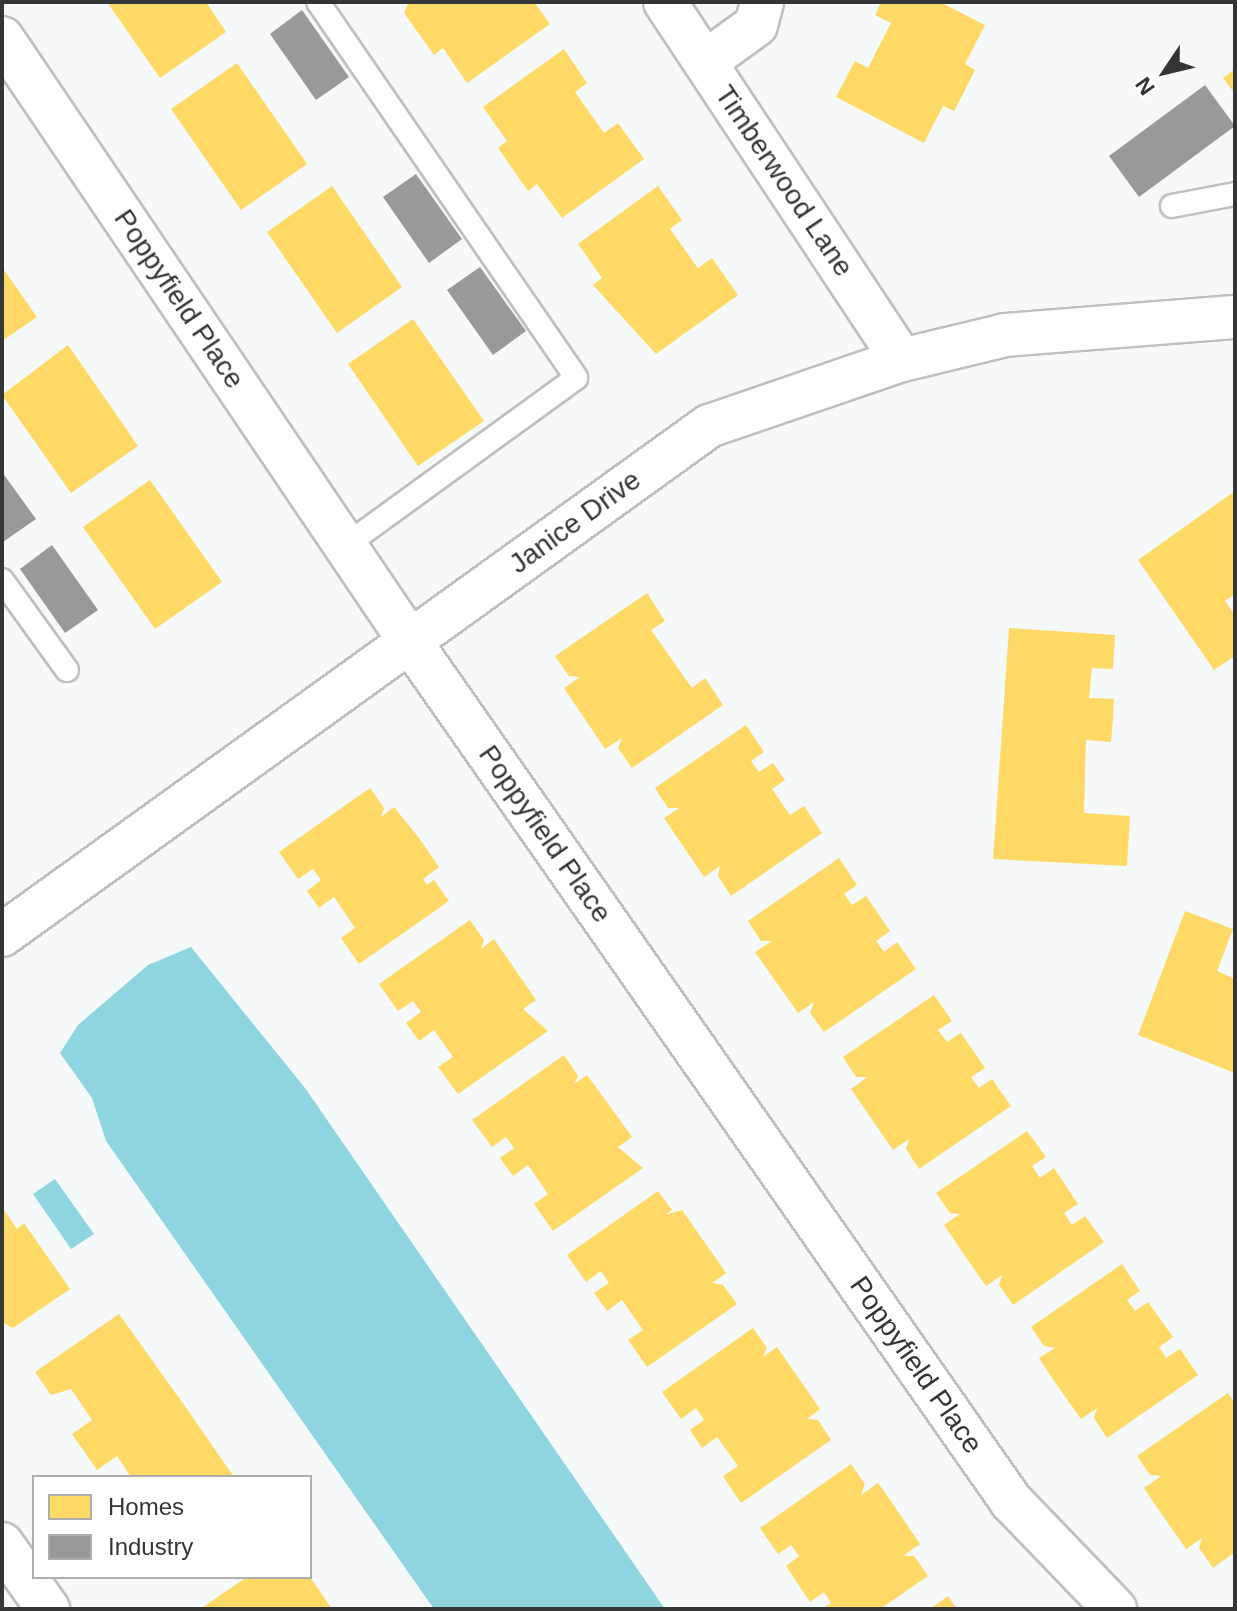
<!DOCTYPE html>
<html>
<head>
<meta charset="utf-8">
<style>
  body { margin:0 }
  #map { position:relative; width:1237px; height:1611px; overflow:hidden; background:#f5f9f9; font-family:Helvetica,sans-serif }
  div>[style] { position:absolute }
  .water>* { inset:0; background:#8fd5e0 }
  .homes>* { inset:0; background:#ffd966 }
  .industry>* { inset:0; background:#999 }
  .roads { filter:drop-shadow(2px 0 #bdc0c0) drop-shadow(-2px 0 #bdc0c0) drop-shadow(0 2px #bdc0c0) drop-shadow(0 -2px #bdc0c0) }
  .service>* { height:22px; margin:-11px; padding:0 11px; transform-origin:11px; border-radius:11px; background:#fefefe }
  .minor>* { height:42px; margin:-21px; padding:0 21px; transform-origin:21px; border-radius:21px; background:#fefefe }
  span { translate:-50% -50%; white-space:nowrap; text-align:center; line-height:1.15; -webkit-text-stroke:8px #fff; paint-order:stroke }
  .street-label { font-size:28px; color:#333637 }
  .frame { position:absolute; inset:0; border:4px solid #333637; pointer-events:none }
  .legend { position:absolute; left:32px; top:1475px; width:280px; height:104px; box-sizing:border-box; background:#fff; border:2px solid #adafaf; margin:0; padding:10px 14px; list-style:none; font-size:24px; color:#333637 }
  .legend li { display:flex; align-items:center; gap:16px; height:40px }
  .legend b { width:40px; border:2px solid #adafaf }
  .north { position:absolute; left:1125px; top:32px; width:80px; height:80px; -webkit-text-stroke:6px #fff; paint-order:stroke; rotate:235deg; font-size:22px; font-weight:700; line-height:32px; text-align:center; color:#333637 }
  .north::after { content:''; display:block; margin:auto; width:28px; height:36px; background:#333637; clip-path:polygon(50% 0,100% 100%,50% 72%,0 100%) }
</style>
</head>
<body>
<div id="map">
  <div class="water">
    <i style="clip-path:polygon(191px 947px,305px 1088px,665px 1609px,434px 1609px,106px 1141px,92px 1098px,60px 1053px,78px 1025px,148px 965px)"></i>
    <i style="clip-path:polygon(55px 1179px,94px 1234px,71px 1249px,33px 1194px)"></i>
  </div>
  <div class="homes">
    <i style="clip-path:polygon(107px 2px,206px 2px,226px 32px,160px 78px)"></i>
    <i style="clip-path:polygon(409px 2px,534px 2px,550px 24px,467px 83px,443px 48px,434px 55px,404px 13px)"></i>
    <i style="clip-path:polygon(881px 2px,940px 2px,985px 25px,965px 64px,975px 70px,965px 90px,954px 111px,943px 106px,924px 143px,836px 97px,855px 61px,868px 68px,891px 23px,875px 15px)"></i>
    <i style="clip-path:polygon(564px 49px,587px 83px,575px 92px,604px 133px,618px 123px,644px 159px,562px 218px,537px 184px,528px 191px,498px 148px,507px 141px,483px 107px)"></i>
    <i style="clip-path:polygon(237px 63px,307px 164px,241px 210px,171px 109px)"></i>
    <i style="clip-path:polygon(1235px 69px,1235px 94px,1223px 78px)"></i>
    <i style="clip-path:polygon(332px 186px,402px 287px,337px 333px,267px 232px)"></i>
    <i style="clip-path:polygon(658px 186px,682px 220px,670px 229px,698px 268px,712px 258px,738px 295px,656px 354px,593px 285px,602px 278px,578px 244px)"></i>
    <i style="clip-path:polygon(2px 267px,37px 317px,2px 341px)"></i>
    <i style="clip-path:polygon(413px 319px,484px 421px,418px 466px,348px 364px)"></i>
    <i style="clip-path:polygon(68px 345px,138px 446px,71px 493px,2px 395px)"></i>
    <i style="clip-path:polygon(150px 480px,222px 582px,155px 629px,83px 527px)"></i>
    <i style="clip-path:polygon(1235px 491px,1235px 594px,1225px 601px,1235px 615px,1235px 656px,1214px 670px,1138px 560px)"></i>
    <i style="clip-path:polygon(647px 593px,665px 621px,651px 630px,692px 688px,705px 678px,723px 705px,632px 768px,618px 748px,622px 738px,605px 749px,564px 688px,580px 677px,569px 676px,555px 656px)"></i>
    <i style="clip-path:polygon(1009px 628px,1115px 635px,1113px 669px,1092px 668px,1089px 698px,1114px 699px,1113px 718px,1111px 742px,1086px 740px,1084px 813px,1130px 816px,1127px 866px,993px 859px)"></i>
    <i style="clip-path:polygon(746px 725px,764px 752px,751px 761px,759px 772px,773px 763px,785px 780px,772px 789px,790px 815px,804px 806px,822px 833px,731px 896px,718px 876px,720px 866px,704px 877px,664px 818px,679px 808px,668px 808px,655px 788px)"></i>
    <i style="clip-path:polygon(370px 788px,384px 808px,381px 817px,394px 807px,419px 838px,439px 867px,423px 879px,427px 885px,434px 880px,449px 901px,359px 964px,341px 938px,355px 928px,334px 897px,319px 908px,307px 891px,321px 880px,313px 869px,298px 879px,279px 852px)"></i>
    <i style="clip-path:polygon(839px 858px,857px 885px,844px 894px,852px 905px,866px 896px,890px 931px,876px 941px,884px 952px,897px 942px,916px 969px,824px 1032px,810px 1013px,814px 1002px,798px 1013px,755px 952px,772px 941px,761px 941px,748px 921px)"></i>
    <i style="clip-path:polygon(1185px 911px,1233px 929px,1217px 971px,1235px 979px,1235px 1073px,1138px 1035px)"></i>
    <i style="clip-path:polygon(470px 920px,484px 940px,481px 949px,494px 939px,536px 1000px,523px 1009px,548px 1031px,458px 1094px,438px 1067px,453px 1057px,434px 1030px,419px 1041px,406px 1023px,421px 1012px,413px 1001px,398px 1011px,379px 984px)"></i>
    <i style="clip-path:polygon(934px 995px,952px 1021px,938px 1030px,947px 1042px,961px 1033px,985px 1068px,971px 1077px,979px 1088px,992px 1079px,1011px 1106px,919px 1169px,906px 1149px,909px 1139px,893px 1150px,851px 1089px,867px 1077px,856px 1077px,843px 1057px)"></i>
    <i style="clip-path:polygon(564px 1055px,578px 1076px,574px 1084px,587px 1075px,617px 1116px,632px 1137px,618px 1147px,643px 1168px,553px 1231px,534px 1204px,548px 1194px,528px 1165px,513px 1176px,500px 1158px,514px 1148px,506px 1137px,492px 1147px,472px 1120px)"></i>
    <i style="clip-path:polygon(1027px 1131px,1046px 1157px,1032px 1166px,1040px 1178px,1054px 1168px,1078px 1204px,1064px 1213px,1072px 1225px,1085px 1216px,1104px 1242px,1013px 1305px,999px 1285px,1002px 1275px,986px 1286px,965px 1256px,944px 1225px,960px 1214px,950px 1213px,936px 1193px)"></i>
    <i style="clip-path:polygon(658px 1191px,672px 1210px,665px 1215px,682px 1210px,726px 1273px,712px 1283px,723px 1285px,737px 1304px,647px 1367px,628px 1340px,643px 1330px,622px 1300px,607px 1311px,594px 1293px,609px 1283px,601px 1271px,586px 1282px,567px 1255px)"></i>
    <i style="clip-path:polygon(2px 1207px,17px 1229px,24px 1223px,70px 1289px,13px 1328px,2px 1322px)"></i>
    <i style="clip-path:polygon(1122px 1264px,1140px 1291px,1127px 1300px,1135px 1311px,1148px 1302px,1173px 1337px,1159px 1347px,1166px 1358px,1180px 1349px,1198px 1375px,1107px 1438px,1094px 1418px,1097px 1408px,1081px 1419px,1050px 1375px,1039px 1358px,1055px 1348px,1044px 1346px,1031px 1327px)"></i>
    <i style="clip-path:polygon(119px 1314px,189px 1412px,234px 1477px,131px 1477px,117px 1456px,97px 1470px,72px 1434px,92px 1420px,71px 1389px,51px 1395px,35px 1372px)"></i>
    <i style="clip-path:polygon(753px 1328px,767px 1348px,763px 1357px,777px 1347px,820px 1409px,807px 1419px,818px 1420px,831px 1440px,741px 1503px,723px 1476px,738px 1466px,717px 1437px,702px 1448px,690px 1430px,704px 1420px,696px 1408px,681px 1419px,662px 1392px)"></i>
    <i style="clip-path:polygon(1228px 1393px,1235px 1403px,1235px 1552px,1213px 1568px,1199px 1548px,1202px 1538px,1186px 1549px,1154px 1503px,1144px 1488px,1161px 1476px,1150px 1475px,1137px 1456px)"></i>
    <i style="clip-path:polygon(851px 1464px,865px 1484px,861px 1495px,878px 1483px,886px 1494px,920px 1544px,903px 1556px,914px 1556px,928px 1576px,880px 1609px,822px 1609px,831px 1603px,824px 1592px,810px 1602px,786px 1566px,799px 1556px,791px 1545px,778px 1554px,760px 1528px)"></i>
    <i style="clip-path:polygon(247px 1577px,310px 1577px,332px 1609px,200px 1609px)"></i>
    <i style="clip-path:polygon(948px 1596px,957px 1609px,930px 1609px)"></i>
  </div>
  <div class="industry">
    <i style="clip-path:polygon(302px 10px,349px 77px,316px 100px,270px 34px)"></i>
    <i style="clip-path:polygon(1205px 85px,1235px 126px,1139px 197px,1109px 156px)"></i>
    <i style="clip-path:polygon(416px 174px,462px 239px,429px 263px,383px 197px)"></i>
    <i style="clip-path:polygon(480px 267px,526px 331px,493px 355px,447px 290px)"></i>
    <i style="clip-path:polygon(2px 472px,36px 519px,3px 542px,2px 540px)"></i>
    <i style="clip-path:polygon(52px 545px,98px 610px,65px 633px,20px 569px)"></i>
  </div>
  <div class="roads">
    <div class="service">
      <i style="left:318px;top:2px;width:456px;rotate:55.5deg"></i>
      <i style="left:576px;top:378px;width:286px;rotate:144deg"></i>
      <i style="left:1172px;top:206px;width:64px;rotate:-10.8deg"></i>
      <i style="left:2px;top:580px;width:111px;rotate:54.2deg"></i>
    </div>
    <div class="minor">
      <i style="left:665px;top:2px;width:429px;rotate:56.5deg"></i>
      <i style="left:2px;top:38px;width:727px;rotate:55.94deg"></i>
      <i style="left:409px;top:640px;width:1051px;rotate:55.04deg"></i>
      <i style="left:1011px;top:1501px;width:150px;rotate:46.1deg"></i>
      <i style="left:705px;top:62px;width:63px;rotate:-36deg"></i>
      <i style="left:756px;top:25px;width:24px;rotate:-75deg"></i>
      <i style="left:2px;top:935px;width:871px;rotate:-35.75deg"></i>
      <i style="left:709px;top:426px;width:204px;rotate:-18.9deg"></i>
      <i style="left:902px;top:360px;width:106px;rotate:-13.6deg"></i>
      <i style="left:1005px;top:335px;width:231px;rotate:-4.5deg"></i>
      <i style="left:2px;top:1544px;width:80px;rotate:54.7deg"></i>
    </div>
  </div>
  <div class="street-label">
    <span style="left:784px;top:181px;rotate:56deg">Timberwood Lane</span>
    <span style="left:179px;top:299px;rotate:56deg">Poppyfield Place</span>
    <span style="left:575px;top:522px;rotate:-36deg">Janice Drive</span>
    <span style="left:545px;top:834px;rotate:55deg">Poppyfield Place</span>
    <span style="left:916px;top:1365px;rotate:55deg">Poppyfield Place</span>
  </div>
  <div class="frame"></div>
  <ul class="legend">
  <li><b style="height:22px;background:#ffd966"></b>Homes</li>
  <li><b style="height:22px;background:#999"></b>Industry</li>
  </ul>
  <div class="north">N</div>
</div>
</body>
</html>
